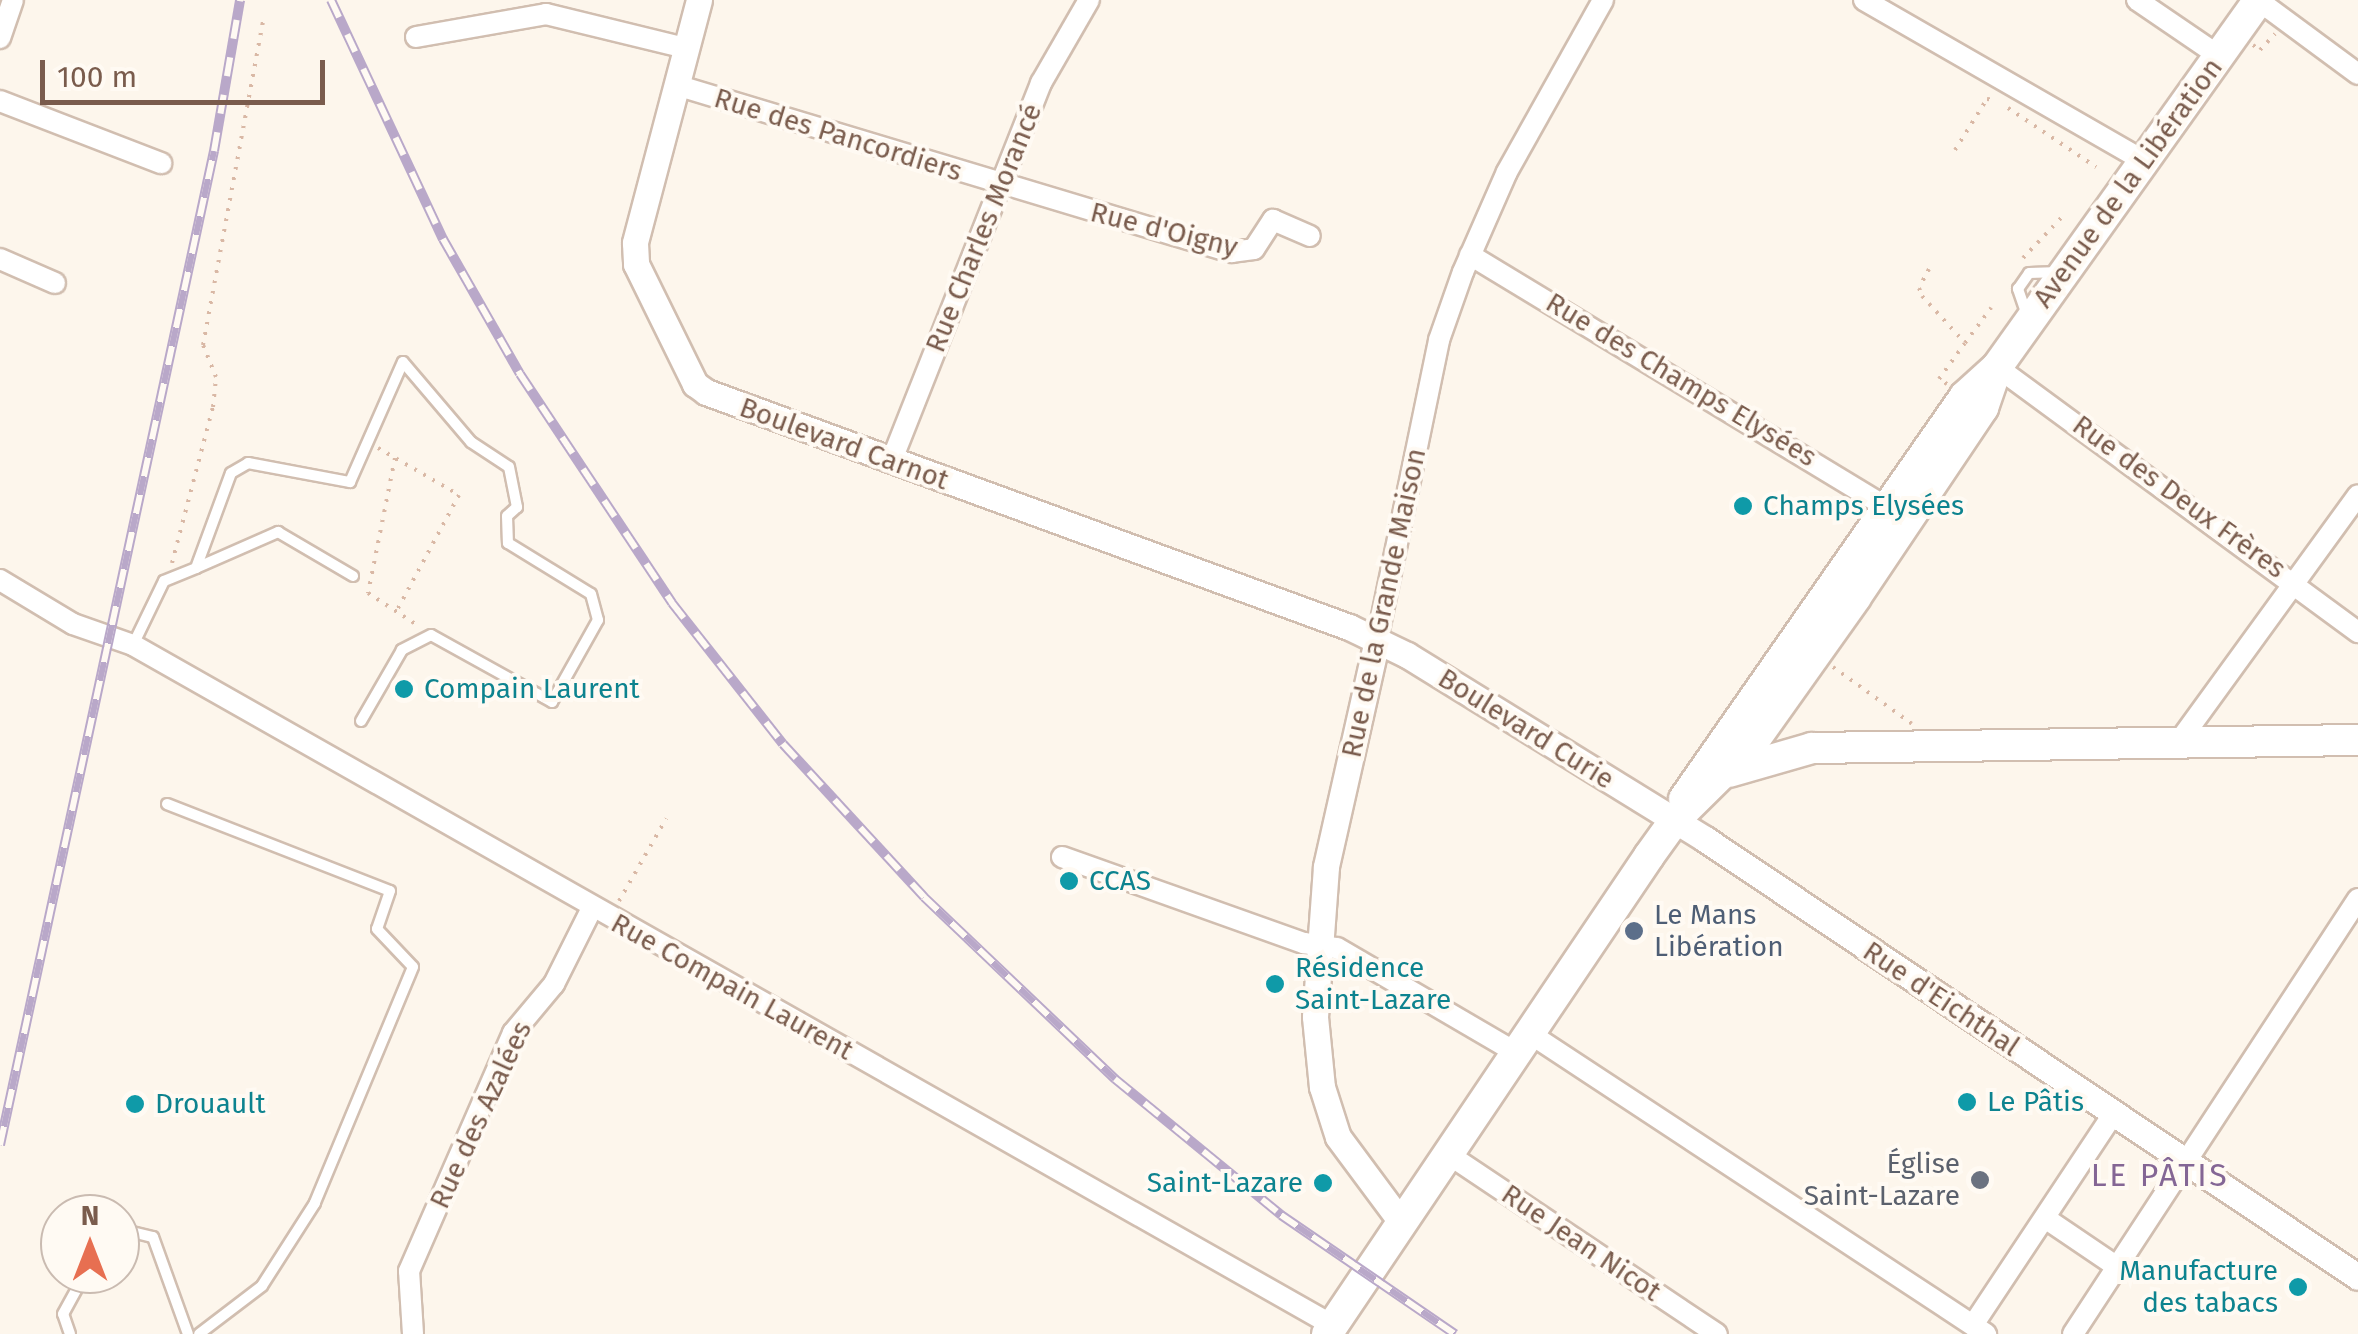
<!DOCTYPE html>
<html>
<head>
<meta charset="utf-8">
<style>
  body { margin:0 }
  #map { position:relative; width:2358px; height:1334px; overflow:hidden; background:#fdf6ec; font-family:"Fira Sans",sans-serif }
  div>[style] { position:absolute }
  .path>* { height:4px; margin-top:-2px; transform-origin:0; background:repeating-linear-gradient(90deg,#d9b8a5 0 2.5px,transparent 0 10.5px) }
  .roads { filter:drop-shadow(2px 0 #d1beb0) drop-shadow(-2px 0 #d1beb0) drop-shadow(0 2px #d1beb0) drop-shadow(0 -2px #d1beb0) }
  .service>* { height:10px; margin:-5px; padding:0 5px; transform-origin:5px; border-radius:5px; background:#fff }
  .minor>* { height:20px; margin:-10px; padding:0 10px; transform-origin:10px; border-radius:10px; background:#fff }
  .tertiary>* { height:25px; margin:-12.5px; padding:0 12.5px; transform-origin:12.5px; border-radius:12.5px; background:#fff }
  .secondary>* { height:30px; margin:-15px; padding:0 15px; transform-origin:15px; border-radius:15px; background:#fff }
  .rail>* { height:10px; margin-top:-5px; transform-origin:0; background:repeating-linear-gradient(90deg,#fffaf3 0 19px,#b9a8c9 0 38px); box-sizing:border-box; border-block:2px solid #b9a8c9 }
  .dots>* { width:28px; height:28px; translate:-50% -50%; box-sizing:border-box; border:5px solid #fffaf3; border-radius:50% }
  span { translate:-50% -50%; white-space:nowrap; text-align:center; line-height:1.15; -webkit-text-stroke:8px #fffaf3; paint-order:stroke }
  .street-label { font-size:28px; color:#7a5c4d }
  .culture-label { font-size:28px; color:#0d838f }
  .left { translate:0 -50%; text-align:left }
  .right { translate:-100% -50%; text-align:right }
  .service-label { font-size:28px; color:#4e5e75 }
  .worship-label { font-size:28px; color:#5b616d }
  .quarter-label { font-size:32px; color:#846695; letter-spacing:2.5px }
  .north { position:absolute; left:40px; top:1194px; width:100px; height:100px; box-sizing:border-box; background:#fffaf3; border:2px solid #cabbb1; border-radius:50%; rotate:0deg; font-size:28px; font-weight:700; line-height:40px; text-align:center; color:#7a5c4d }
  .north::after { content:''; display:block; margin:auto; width:35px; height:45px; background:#e76f51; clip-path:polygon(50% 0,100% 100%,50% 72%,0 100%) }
  .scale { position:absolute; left:40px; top:60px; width:285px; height:45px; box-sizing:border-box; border:5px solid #7a5c4d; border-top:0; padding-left:12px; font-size:30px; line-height:35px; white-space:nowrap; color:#7a5c4d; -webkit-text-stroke:8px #fffaf3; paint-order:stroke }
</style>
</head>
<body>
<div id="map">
  <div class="path">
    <i style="left:2253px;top:45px;width:9px;rotate:36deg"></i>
    <i style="left:2260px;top:50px;width:22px;rotate:-47deg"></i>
    <i style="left:2008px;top:108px;width:106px;rotate:33.8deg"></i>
    <i style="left:1955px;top:150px;width:60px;rotate:-57.9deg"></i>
    <i style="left:1987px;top:99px;width:9px;rotate:6deg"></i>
    <i style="left:2023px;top:258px;width:57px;rotate:-46.4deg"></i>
    <i style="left:1929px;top:269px;width:21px;rotate:118deg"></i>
    <i style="left:1919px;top:288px;width:9px;rotate:69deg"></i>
    <i style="left:1922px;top:296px;width:64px;rotate:47.5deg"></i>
    <i style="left:1965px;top:343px;width:44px;rotate:-53.4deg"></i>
    <i style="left:1947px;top:384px;width:9px;rotate:-148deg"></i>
    <i style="left:1939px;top:379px;width:44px;rotate:-54.2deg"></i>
    <i style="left:378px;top:448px;width:94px;rotate:30.1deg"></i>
    <i style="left:459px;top:495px;width:131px;rotate:118.3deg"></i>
    <i style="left:395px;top:458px;width:138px;rotate:101.3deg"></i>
    <i style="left:368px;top:593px;width:62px;rotate:33.2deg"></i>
    <i style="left:172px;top:563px;width:161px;rotate:-75.3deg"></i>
    <i style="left:213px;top:407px;width:30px;rotate:-84deg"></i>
    <i style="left:216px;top:377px;width:35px;rotate:-112deg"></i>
    <i style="left:203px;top:345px;width:334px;rotate:-79.5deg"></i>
    <i style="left:1833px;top:667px;width:97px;rotate:35.8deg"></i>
    <i style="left:619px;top:901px;width:95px;rotate:-60.2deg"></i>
  </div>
  <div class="roads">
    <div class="service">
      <i style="left:2027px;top:315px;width:28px;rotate:-109deg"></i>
      <i style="left:2018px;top:289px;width:19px;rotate:-55deg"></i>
      <i style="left:2029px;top:273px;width:31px;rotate:-2deg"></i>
      <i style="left:196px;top:568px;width:90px;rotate:-23.7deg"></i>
      <i style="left:278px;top:532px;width:87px;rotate:30.4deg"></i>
      <i style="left:133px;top:645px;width:71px;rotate:-64.2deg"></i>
      <i style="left:164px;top:581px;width:35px;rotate:-22deg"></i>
      <i style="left:196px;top:568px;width:101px;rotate:-69.8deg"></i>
      <i style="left:231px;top:473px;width:20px;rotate:-30deg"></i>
      <i style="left:248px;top:463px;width:104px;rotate:10.6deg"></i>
      <i style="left:350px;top:482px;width:131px;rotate:-66.2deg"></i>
      <i style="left:403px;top:362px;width:105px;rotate:49.6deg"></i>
      <i style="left:471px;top:442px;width:45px;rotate:33.3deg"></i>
      <i style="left:509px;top:467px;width:41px;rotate:78.7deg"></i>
      <i style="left:517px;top:507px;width:13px;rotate:138deg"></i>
      <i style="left:507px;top:516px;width:27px;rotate:88deg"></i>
      <i style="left:508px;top:543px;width:97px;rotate:31.6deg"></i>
      <i style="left:591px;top:594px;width:27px;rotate:75deg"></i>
      <i style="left:598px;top:620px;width:94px;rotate:119.3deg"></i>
      <i style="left:552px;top:702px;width:138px;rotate:-151deg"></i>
      <i style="left:431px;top:635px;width:33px;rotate:153deg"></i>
      <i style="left:402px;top:650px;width:82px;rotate:120deg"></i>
      <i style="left:167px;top:804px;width:239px;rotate:21.3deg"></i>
      <i style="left:390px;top:891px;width:40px;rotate:108.9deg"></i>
      <i style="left:377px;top:929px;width:52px;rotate:46.5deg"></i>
      <i style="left:413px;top:967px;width:256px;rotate:112.6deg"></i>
      <i style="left:315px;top:1203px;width:98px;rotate:122.6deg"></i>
      <i style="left:262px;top:1286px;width:79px;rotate:142.7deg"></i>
      <i style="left:120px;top:1229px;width:34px;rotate:14deg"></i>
      <i style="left:153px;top:1237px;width:103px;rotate:70.2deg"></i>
      <i style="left:70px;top:1334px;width:21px;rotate:-109deg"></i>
      <i style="left:63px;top:1314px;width:46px;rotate:-61.2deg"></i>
    </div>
    <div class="minor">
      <i style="left:1864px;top:0;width:323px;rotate:29.9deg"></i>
      <i style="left:2137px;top:0;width:99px;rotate:34.3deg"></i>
      <i style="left:2259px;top:1px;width:123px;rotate:36.4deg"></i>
      <i style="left:416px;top:37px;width:132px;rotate:-10deg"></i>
      <i style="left:546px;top:14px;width:144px;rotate:13.7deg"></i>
      <i style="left:0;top:38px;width:40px;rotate:-71.1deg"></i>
      <i style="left:676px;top:85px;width:580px;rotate:16.75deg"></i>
      <i style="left:1231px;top:252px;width:23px;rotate:-7deg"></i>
      <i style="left:1254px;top:249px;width:35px;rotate:-57deg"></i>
      <i style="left:1273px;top:220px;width:40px;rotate:23.4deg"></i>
      <i style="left:0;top:101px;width:173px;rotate:21.1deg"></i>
      <i style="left:1470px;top:255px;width:490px;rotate:31.2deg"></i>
      <i style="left:0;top:259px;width:60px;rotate:23.6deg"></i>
      <i style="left:1997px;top:367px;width:448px;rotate:36.3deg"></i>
      <i style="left:891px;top:462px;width:408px;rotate:-68.4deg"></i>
      <i style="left:1041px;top:83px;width:96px;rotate:-60deg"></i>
      <i style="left:0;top:580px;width:85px;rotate:31.1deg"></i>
      <i style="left:73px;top:624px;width:64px;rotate:19.3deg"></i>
      <i style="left:133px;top:645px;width:1378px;rotate:29.56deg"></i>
      <i style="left:1377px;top:640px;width:306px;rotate:-78.3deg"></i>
      <i style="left:1439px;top:340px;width:72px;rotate:-70.6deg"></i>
      <i style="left:1463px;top:272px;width:109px;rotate:-66.3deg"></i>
      <i style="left:1507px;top:172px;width:197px;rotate:-60.8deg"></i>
      <i style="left:2178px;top:743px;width:306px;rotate:-54deg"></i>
      <i style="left:1062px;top:857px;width:257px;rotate:19.6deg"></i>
      <i style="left:1304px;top:943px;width:33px;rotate:9deg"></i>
      <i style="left:1337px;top:948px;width:204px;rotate:30.3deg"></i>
      <i style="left:1526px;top:1031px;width:551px;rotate:33.37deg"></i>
      <i style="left:1445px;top:1152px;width:327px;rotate:33.8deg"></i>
      <i style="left:2045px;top:1218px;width:86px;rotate:34.1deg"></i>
      <i style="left:1973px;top:1325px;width:253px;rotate:-56.4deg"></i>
      <i style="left:413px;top:1334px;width:63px;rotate:-93.6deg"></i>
      <i style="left:409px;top:1271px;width:260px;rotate:-66.4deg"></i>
      <i style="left:513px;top:1033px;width:64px;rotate:-50.1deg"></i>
      <i style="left:554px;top:984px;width:85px;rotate:-63.4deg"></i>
      <i style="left:2073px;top:1334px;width:520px;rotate:-56.77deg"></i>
    </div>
    <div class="tertiary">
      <i style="left:699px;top:0;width:251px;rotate:104.8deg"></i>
      <i style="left:635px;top:243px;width:21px;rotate:87deg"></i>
      <i style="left:636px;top:264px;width:134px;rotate:63.8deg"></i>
      <i style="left:695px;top:384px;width:14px;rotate:36deg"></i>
      <i style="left:706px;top:392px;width:685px;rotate:20.08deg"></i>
      <i style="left:1349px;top:627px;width:64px;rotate:25.8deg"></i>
      <i style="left:1407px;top:655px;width:350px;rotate:31.7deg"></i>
      <i style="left:1705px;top:839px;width:786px;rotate:33.85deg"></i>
      <i style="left:1377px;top:640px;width:233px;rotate:102.7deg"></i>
      <i style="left:1326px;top:867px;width:150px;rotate:94.2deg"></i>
      <i style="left:1315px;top:1017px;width:70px;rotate:84.3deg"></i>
      <i style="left:1322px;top:1087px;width:52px;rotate:72.3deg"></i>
      <i style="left:1338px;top:1137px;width:102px;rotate:53.4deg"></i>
    </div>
    <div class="secondary">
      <i style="left:1729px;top:772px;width:86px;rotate:-16.1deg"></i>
      <i style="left:1812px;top:748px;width:546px;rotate:-0.84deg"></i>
      <i style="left:1684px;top:799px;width:491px;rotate:-55.1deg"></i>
      <i style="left:1965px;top:396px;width:43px;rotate:-42.2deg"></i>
      <i style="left:1997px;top:367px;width:451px;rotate:-54.5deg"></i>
      <i style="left:1327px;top:1334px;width:576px;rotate:-56.03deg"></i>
      <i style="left:1649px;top:856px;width:44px;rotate:-54.2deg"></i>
      <i style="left:1675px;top:820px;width:107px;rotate:-44.6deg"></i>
      <i style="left:1751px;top:745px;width:181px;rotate:-54.6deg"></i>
      <i style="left:1856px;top:597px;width:228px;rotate:-56.1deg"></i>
      <i style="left:1983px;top:408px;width:43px;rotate:-71.1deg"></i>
    </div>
  </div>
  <div class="rail">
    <i style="left:331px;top:0;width:264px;rotate:64.9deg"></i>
    <i style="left:443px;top:239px;width:155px;rotate:60.3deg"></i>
    <i style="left:520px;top:374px;width:275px;rotate:56.4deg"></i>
    <i style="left:672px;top:603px;width:179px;rotate:51.8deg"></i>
    <i style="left:783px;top:744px;width:208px;rotate:47.3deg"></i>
    <i style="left:924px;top:897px;width:264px;rotate:43.6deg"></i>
    <i style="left:1115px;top:1079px;width:215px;rotate:39.3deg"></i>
    <i style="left:1281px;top:1215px;width:211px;rotate:34.4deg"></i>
    <i style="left:0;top:1145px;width:1017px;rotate:-77.85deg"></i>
    <i style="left:214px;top:151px;width:153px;rotate:-80.2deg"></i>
  </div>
  <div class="dots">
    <i style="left:1743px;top:506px;background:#0f9aa8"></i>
    <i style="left:404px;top:689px;background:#0f9aa8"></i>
    <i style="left:1069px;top:881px;background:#0f9aa8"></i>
    <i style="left:1634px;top:931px;background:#5c6f8a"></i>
    <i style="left:1275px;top:984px;background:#0f9aa8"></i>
    <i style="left:1967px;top:1102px;background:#0f9aa8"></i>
    <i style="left:135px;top:1104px;background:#0f9aa8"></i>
    <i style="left:1980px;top:1180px;background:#6b7280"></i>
    <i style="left:1323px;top:1183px;background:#0f9aa8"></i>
    <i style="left:2298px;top:1287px;background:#0f9aa8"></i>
  </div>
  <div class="street-label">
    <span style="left:838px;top:135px;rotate:17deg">Rue des Pancordiers</span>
    <span style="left:2128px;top:183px;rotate:-54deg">Avenue de la Libération</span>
    <span style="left:984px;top:228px;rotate:-68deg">Rue Charles Morancé</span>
    <span style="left:1164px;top:230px;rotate:14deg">Rue d'Oigny</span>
    <span style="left:1681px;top:380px;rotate:31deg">Rue des Champs Elysées</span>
    <span style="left:844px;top:444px;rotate:20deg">Boulevard Carnot</span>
    <span style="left:2179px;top:497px;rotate:36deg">Rue des Deux Frères</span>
    <span style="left:1384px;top:603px;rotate:-78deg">Rue de la Grande Maison</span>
    <span style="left:1526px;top:729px;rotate:32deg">Boulevard Curie</span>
    <span style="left:732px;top:987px;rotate:29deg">Rue Compain Laurent</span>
    <span style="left:1941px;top:999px;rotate:34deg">Rue d'Eichthal</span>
    <span style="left:481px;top:1115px;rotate:-65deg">Rue des Azalées</span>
    <span style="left:1581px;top:1243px;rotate:34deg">Rue Jean Nicot</span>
  </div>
  <div class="culture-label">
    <span class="left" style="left:1763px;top:506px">Champs Elysées</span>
    <span class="left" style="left:424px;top:689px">Compain Laurent</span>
    <span class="left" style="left:1089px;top:881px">CCAS</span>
    <span class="left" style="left:1295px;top:984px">Résidence<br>Saint-Lazare</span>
    <span class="left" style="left:1987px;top:1102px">Le Pâtis</span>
    <span class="left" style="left:155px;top:1104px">Drouault</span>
    <span class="right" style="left:1303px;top:1183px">Saint-Lazare</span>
    <span class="right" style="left:2278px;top:1287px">Manufacture<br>des tabacs</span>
  </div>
  <div class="service-label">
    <span class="left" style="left:1654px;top:931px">Le Mans<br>Libération</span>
  </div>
  <div class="worship-label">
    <span class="right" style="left:1960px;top:1180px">Église<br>Saint-Lazare</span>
  </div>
  <div class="quarter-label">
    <span style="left:2160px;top:1175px">LE PÂTIS</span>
  </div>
  <div class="north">N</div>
  <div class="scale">100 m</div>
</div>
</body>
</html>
